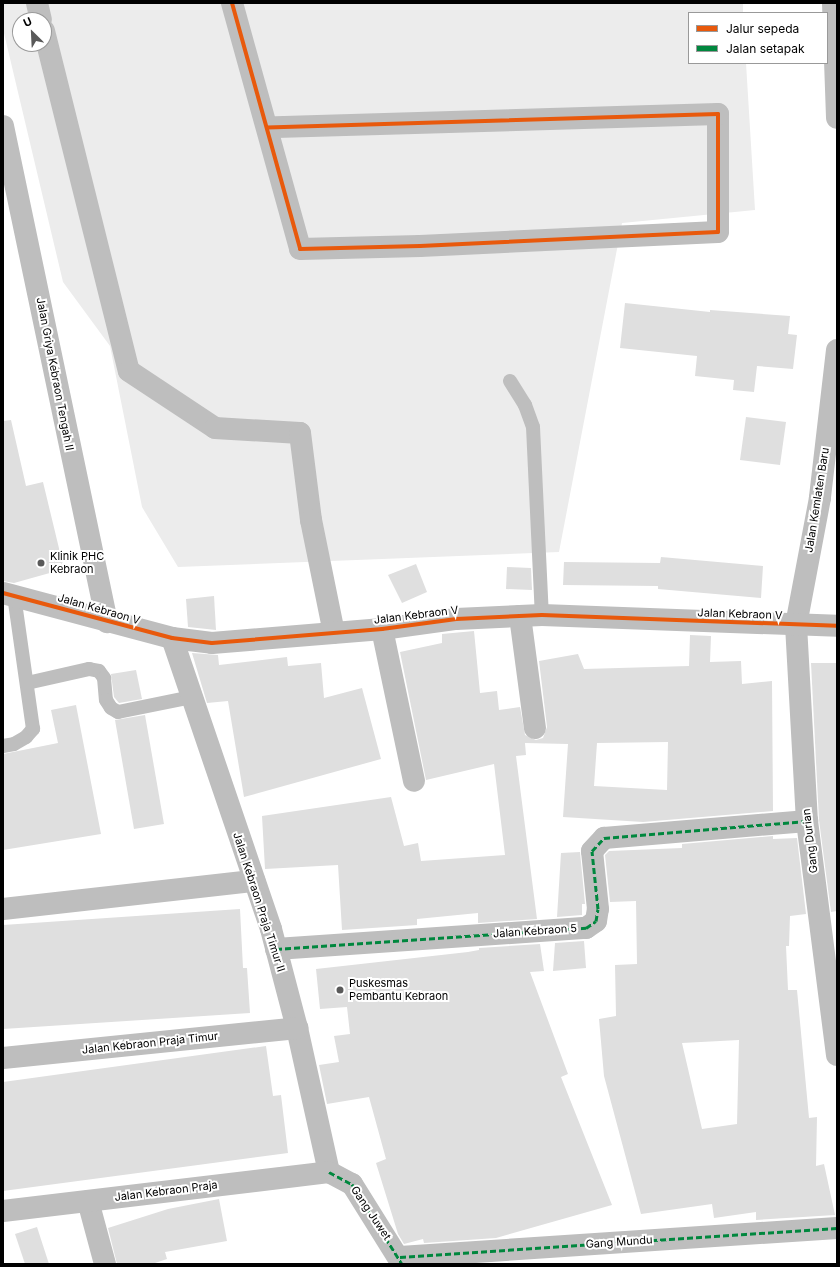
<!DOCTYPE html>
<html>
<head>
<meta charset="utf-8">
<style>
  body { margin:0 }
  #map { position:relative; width:840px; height:1267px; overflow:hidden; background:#fff; font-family:Inter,sans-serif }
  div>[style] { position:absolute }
  .green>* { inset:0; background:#ececec }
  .building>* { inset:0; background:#dfdfdf }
  .service>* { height:14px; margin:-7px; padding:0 7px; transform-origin:7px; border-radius:7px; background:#bebebe }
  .minor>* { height:22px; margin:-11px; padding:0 11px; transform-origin:11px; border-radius:11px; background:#bebebe }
  .quiet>* { height:3px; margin-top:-1.5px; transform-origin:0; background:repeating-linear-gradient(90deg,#00873e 0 6px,transparent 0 9px) }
  .cycleway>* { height:4px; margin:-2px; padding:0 2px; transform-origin:2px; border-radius:2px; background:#e8590c }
  .dots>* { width:11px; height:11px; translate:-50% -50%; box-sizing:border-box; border:2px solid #fff; border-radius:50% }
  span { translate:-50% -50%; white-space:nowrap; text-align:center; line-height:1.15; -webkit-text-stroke:4px #fff; paint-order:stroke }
  .street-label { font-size:11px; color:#000 }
  .poi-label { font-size:11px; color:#000 }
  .left { translate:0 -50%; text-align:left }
  .frame { position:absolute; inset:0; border:4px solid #000; pointer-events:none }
  .legend { position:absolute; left:688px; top:12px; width:140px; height:52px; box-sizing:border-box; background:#fff; border:1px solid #999; margin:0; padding:5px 7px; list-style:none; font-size:12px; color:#000 }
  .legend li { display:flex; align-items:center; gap:8px; height:20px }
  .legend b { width:20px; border:1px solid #999 }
  .north { position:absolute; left:12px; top:12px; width:40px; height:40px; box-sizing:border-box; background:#fff; border:1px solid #999; border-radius:50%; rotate:336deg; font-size:11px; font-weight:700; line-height:16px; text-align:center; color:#000 }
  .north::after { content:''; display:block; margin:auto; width:14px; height:18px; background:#595959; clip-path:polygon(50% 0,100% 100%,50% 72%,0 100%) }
</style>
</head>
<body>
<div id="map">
  <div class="green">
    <i style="clip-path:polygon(evenodd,3px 3px,743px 3px,743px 13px,689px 13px,689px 63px,746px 63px,755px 210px,622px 223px,559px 552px,178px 567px,142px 507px,110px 346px,63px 282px,3px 29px,3px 3px,20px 20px,44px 20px,44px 44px,20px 44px,20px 20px)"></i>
  </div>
  <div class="building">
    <i style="clip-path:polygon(625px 303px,710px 312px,710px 310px,790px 316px,788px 334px,797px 335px,793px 369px,757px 366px,754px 392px,733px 390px,734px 380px,695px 376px,697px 356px,620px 348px)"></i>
    <i style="clip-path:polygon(746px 417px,786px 422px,780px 465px,740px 460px)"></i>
    <i style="clip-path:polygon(11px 420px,26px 486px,43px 482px,64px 569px,14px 583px,3px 581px,3px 421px)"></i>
    <i style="clip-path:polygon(661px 557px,763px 566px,761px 598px,658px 589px,658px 586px,563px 585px,564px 562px,660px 563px)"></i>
    <i style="clip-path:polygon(416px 564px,427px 592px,402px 603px,388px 575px)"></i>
    <i style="clip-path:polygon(507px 567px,531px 568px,532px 590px,506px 589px)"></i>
    <i style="clip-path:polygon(214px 596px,216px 630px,188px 627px,186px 599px)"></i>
    <i style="clip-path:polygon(evenodd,474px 631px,480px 693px,497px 691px,499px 710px,520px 707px,525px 735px,536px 740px,543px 738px,547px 727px,539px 661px,578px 654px,584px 669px,689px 666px,690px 635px,711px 636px,710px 662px,741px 661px,742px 684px,772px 681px,773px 811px,643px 822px,563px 817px,568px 744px,525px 743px,526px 755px,516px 756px,537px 919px,478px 923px,478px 913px,417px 919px,417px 925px,342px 930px,338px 865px,265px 869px,262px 816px,391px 797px,404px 846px,418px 843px,421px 861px,505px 855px,494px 764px,426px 780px,400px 652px,442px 643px,442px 634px,474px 631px,668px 742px,667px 790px,594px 786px,597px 743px,668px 742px)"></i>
    <i style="clip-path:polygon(192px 653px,218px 655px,219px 665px,287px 657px,288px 666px,321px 663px,324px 698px,362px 688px,381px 759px,244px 797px,228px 701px,207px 703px)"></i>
    <i style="clip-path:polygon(811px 663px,837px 663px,837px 911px,831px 912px,819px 820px)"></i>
    <i style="clip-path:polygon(136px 670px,142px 699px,119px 703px,114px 697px,111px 674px)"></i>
    <i style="clip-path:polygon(76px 705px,101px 834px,3px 850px,3px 754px,58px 743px,51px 710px)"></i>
    <i style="clip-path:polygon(145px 715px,164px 824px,134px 829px,115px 720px)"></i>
    <i style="clip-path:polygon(evenodd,773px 836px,773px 839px,797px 838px,806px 914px,790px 916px,789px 946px,786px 946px,788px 990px,797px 990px,809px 1118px,817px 1117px,816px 1166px,824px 1164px,835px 1215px,756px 1220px,756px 1212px,714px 1218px,712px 1204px,641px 1214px,604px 1076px,599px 1019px,616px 1016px,615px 965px,637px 964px,636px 901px,610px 902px,605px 855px,609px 851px,682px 848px,682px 844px,773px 836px,739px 1040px,737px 1124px,702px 1129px,682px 1043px,739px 1040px)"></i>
    <i style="clip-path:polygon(580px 852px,585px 904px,582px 904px,582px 915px,557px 917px,561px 853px)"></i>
    <i style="clip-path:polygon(240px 909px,243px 968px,247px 968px,250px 1013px,3px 1029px,3px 925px)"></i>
    <i style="clip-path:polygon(584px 941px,586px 968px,553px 971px,555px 943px)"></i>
    <i style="clip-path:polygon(540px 944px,544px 971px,530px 972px,568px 1074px,561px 1077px,612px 1205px,496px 1238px,424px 1243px,423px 1239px,404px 1244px,398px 1234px,376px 1163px,386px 1159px,369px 1097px,327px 1104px,319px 1065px,339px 1062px,334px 1036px,350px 1034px,347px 1007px,320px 1009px,316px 969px,468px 952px,479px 950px,479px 948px)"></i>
    <i style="clip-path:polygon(266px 1046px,273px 1096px,281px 1095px,288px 1153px,3px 1191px,3px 1082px)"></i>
    <i style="clip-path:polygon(219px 1199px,227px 1241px,165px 1252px,167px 1259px,152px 1264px,117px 1264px,108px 1228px,168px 1209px)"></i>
    <i style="clip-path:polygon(37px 1227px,49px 1264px,25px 1264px,15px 1234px)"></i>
  </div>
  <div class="service">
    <i style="left:510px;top:381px;width:28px;rotate:58deg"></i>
    <i style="left:525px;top:405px;width:23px;rotate:70deg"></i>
    <i style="left:533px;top:427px;width:188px;rotate:87.3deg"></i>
    <i style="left:27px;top:683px;width:64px;rotate:-12.7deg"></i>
    <i style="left:89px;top:669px;width:10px;rotate:11deg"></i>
    <i style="left:99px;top:671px;width:9px;rotate:54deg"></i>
    <i style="left:104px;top:678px;width:22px;rotate:85deg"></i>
    <i style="left:106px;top:700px;width:9px;rotate:58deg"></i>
    <i style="left:111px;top:708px;width:8px;rotate:30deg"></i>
    <i style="left:118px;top:712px;width:76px;rotate:-11.5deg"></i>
    <i style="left:3px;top:746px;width:11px;rotate:-10deg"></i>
    <i style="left:14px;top:744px;width:14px;rotate:-30deg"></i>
    <i style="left:26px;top:737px;width:11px;rotate:-49deg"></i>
    <i style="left:33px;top:729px;width:135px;rotate:-98.1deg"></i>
  </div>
  <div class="minor">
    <i style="left:37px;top:3px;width:17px;rotate:77deg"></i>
    <i style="left:232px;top:3px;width:255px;rotate:74.5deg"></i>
    <i style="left:300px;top:249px;width:120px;rotate:-1.4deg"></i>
    <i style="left:420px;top:246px;width:298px;rotate:-2.7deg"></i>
    <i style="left:718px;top:232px;width:118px;rotate:-90deg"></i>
    <i style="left:718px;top:114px;width:451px;rotate:178.3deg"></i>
    <i style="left:833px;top:3px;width:115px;rotate:88deg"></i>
    <i style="left:44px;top:31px;width:350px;rotate:76deg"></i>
    <i style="left:129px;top:371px;width:103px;rotate:33.5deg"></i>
    <i style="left:215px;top:428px;width:85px;rotate:3.4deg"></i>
    <i style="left:300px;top:433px;width:88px;rotate:82.8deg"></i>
    <i style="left:311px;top:520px;width:115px;rotate:78.5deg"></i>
    <i style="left:3px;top:126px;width:507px;rotate:78.16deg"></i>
    <i style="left:837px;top:350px;width:149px;rotate:96.6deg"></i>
    <i style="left:820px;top:498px;width:129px;rotate:100.7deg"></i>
    <i style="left:796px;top:625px;width:196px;rotate:86.8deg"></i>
    <i style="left:807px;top:821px;width:236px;rotate:82.7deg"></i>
    <i style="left:3px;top:593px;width:175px;rotate:14.9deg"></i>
    <i style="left:172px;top:638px;width:40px;rotate:7.1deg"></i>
    <i style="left:212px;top:643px;width:171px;rotate:-4.7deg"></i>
    <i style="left:382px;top:629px;width:75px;rotate:-7.7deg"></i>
    <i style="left:456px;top:619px;width:86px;rotate:-2.7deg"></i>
    <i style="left:542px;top:615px;width:295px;rotate:2.1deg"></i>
    <i style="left:520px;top:616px;width:113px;rotate:82.4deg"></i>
    <i style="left:382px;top:629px;width:155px;rotate:78.1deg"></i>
    <i style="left:172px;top:638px;width:307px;rotate:71.2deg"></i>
    <i style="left:271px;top:929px;width:102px;rotate:75.3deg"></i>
    <i style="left:297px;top:1028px;width:148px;rotate:77.5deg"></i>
    <i style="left:3px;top:909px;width:253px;rotate:-6.4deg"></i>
    <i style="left:276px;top:949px;width:311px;rotate:-3.9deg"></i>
    <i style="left:586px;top:928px;width:12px;rotate:-35deg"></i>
    <i style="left:596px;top:921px;width:12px;rotate:-81deg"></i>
    <i style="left:598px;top:909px;width:58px;rotate:-95.9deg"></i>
    <i style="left:592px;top:851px;width:18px;rotate:-47deg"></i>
    <i style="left:604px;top:838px;width:204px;rotate:-4.8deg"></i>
    <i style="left:3px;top:1058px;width:296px;rotate:-5.8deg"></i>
    <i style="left:329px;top:1172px;width:26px;rotate:28deg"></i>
    <i style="left:352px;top:1184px;width:94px;rotate:58deg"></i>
    <i style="left:88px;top:1201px;width:65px;rotate:74.9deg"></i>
    <i style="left:3px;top:1211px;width:328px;rotate:-6.8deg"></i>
    <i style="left:400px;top:1257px;width:438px;rotate:-3.8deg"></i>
  </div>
  <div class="quiet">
    <i style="left:276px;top:949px;width:311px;rotate:-3.9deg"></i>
    <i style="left:586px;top:928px;width:12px;rotate:-35deg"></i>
    <i style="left:596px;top:921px;width:12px;rotate:-81deg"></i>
    <i style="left:598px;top:909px;width:58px;rotate:-95.9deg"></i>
    <i style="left:592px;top:851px;width:18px;rotate:-47deg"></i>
    <i style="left:604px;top:838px;width:204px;rotate:-4.8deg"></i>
    <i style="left:329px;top:1172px;width:26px;rotate:28deg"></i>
    <i style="left:352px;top:1184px;width:94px;rotate:58deg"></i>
    <i style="left:400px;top:1257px;width:438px;rotate:-3.8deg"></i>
  </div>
  <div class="cycleway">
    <i style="left:232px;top:3px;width:255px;rotate:74.5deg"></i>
    <i style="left:300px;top:249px;width:120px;rotate:-1.4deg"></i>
    <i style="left:420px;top:246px;width:298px;rotate:-2.7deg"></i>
    <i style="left:718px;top:232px;width:118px;rotate:-90deg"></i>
    <i style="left:718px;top:114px;width:451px;rotate:178.3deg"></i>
    <i style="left:3px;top:593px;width:175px;rotate:14.9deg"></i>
    <i style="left:172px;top:638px;width:40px;rotate:7.1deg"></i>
    <i style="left:212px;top:643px;width:171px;rotate:-4.7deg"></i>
    <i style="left:382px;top:629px;width:75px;rotate:-7.7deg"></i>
    <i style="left:456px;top:619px;width:86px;rotate:-2.7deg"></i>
    <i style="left:542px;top:615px;width:295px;rotate:2.1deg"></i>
  </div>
  <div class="dots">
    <i style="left:41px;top:563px;background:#595959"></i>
    <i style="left:340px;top:990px;background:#595959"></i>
  </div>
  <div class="street-label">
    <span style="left:55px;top:374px;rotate:79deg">Jalan Griya Kebraon Tengah II</span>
    <span style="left:817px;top:500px;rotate:-81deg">Jalan Kemlaten Baru</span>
    <span style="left:99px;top:609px;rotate:16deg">Jalan Kebraon V</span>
    <span style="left:740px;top:614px;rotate:2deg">Jalan Kebraon V</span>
    <span style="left:416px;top:615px;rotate:-7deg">Jalan Kebraon V</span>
    <span style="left:810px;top:841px;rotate:-97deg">Gang Durian</span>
    <span style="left:259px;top:902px;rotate:72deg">Jalan Kebraon Praja Timur II</span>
    <span style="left:535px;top:931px;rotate:-4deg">Jalan Kebraon 5</span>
    <span style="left:150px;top:1043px;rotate:-6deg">Jalan Kebraon Praja Timur</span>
    <span style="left:166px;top:1191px;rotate:-7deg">Jalan Kebraon Praja</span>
    <span style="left:371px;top:1213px;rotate:56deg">Gang Juwet</span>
    <span style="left:619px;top:1242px;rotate:-4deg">Gang Mundu</span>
  </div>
  <div class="poi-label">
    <span class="left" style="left:50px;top:563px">Klinik PHC<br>Kebraon</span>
    <span class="left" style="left:349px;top:990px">Puskesmas<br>Pembantu Kebraon</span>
  </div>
  <div class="frame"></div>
  <ul class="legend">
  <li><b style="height:5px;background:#e8590c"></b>Jalur sepeda</li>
  <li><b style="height:5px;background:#00873e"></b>Jalan setapak</li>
  </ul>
  <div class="north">U</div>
</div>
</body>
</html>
